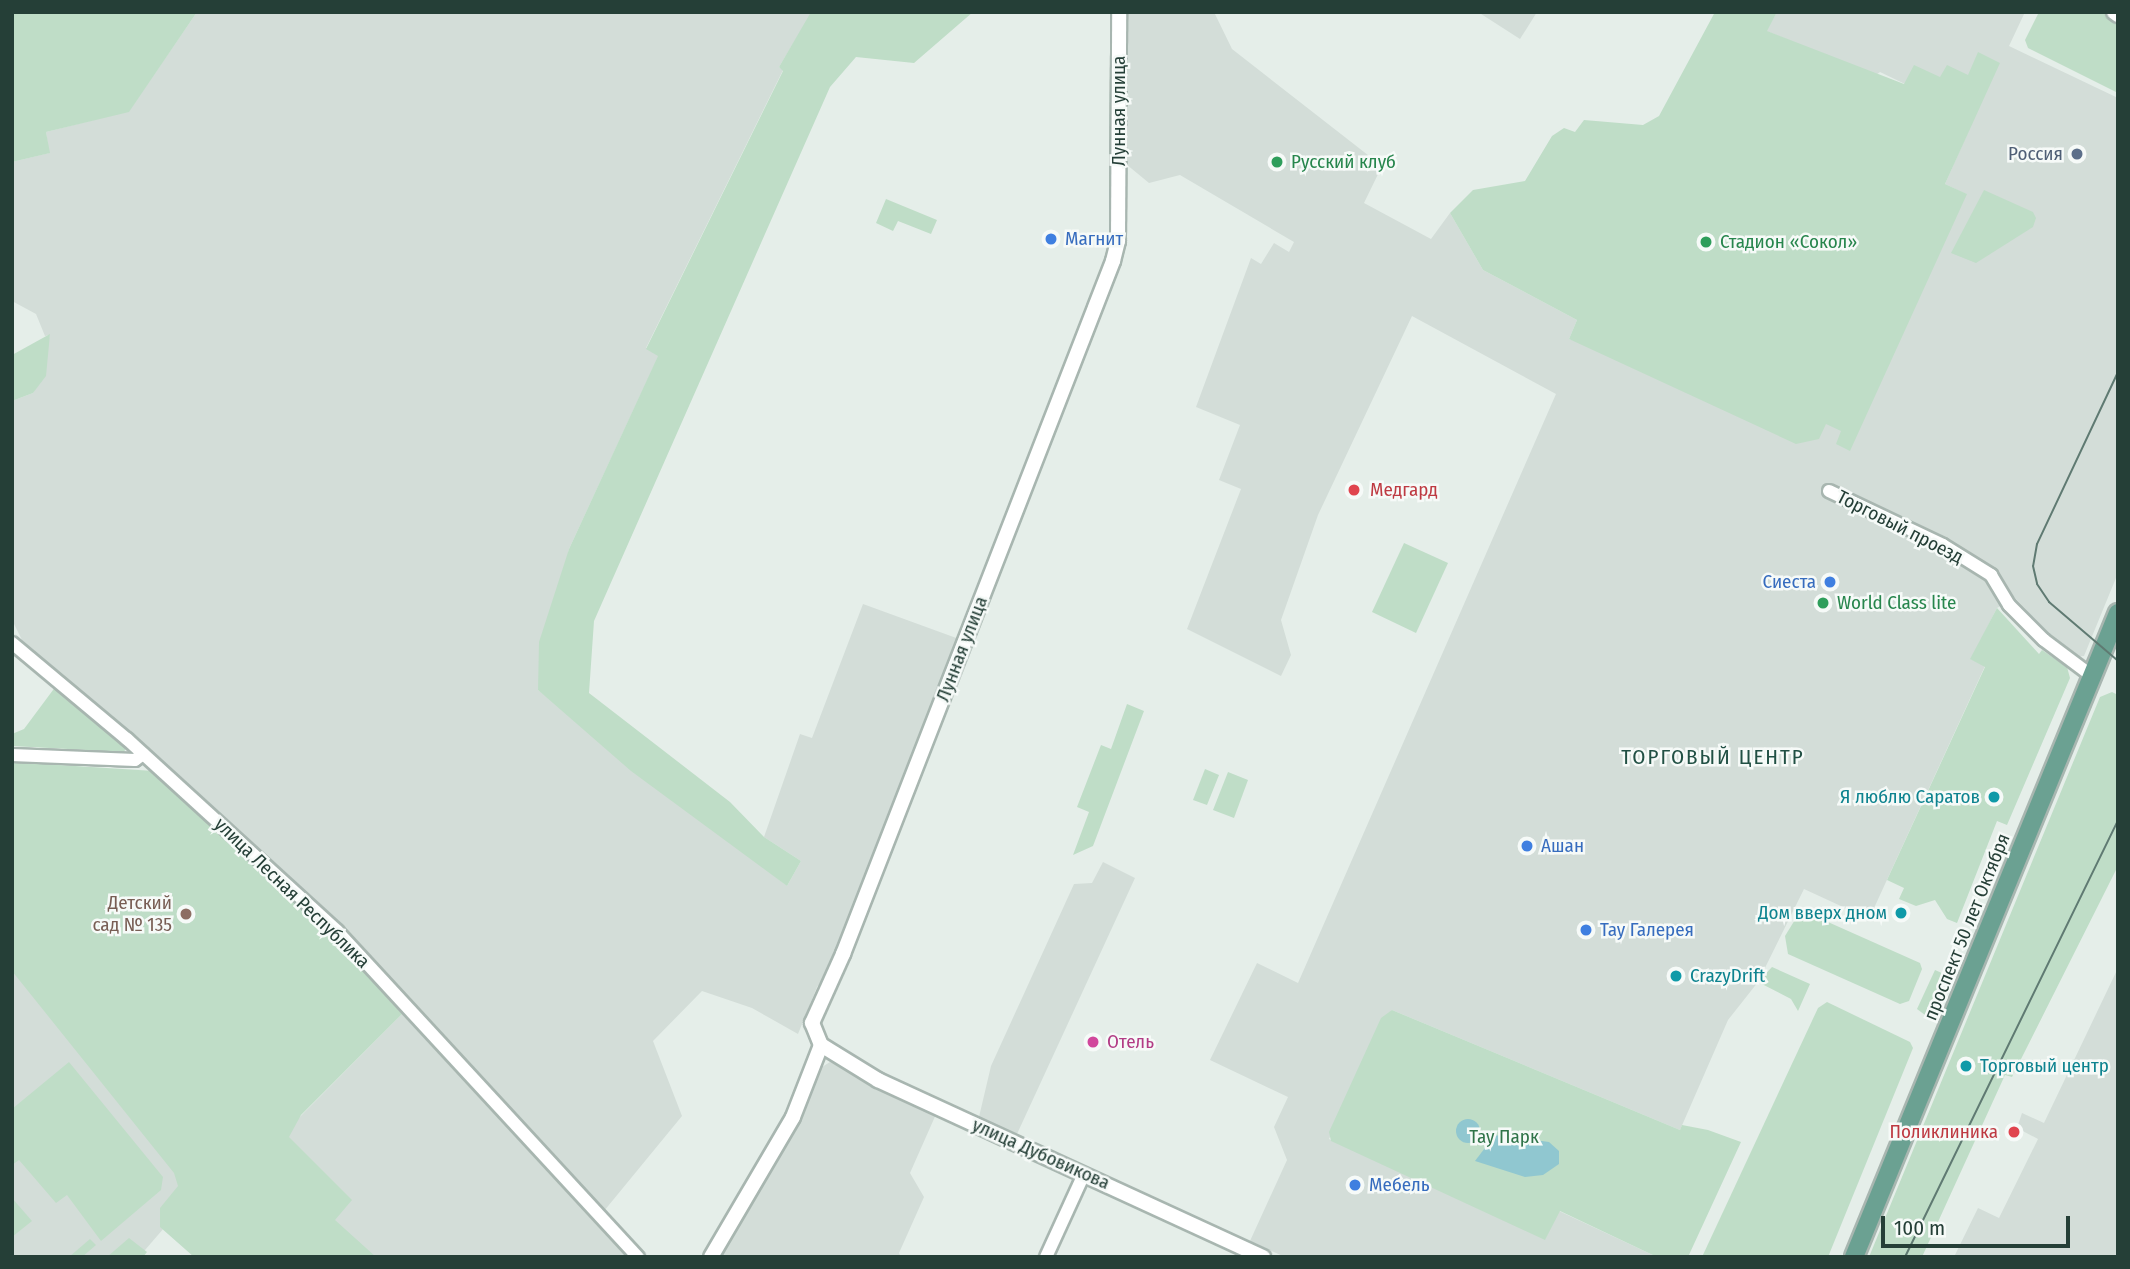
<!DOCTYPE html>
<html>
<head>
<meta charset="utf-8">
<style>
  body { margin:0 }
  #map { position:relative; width:2130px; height:1269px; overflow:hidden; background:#e5eee9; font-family:"Fira Sans Condensed",sans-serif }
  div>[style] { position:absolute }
  .built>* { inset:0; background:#d3ddd8 }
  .green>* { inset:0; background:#bfddc7 }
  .water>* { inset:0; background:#90c7d0 }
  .round { border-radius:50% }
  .roads { filter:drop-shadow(2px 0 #a8b6b0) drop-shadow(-2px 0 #a8b6b0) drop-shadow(0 2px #a8b6b0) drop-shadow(0 -2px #a8b6b0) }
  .minor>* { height:12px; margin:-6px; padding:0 6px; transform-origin:6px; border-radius:6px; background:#fff }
  .tertiary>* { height:14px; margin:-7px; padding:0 7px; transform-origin:7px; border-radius:7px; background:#fff }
  .primary>* { height:18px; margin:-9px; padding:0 9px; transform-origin:9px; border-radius:9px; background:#6ba192 }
  .tram>* { height:2px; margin:-1px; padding:0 1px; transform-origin:1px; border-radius:1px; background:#5f7a72 }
  .dots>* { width:19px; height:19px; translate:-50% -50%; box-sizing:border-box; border:4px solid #f6faf8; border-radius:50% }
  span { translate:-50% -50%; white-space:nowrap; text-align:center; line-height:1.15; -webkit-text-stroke:5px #f6faf8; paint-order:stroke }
  .street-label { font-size:19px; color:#253f37 }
  .service-label { font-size:19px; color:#4e5e75 }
  .right { translate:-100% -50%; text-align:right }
  .leisure-label { font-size:19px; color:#27864d }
  .left { translate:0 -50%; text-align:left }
  .shop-label { font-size:19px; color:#366cbe }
  .health-label { font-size:19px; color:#be3a42 }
  .culture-label { font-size:19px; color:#0d838f }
  .education-label { font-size:19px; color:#785e54 }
  .hotel-label { font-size:19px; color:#b23c85 }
  .park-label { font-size:19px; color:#307449 }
  .neighbourhood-label { font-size:21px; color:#215044; letter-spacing:2px }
  .frame { position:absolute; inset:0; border:14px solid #253f37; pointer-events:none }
  .scale { position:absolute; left:1881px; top:1216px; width:189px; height:32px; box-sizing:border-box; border:4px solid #253f37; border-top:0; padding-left:9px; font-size:21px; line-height:24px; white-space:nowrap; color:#253f37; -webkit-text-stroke:5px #f6faf8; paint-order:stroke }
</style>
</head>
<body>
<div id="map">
  <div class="built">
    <i style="clip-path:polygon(197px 12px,812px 12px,779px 67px,783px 70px,646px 348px,659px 355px,569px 549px,538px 690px,787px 886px,801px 861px,764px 837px,800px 734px,812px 738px,863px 604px,959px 639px,834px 962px,817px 987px,798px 1034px,752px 1008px,702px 991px,653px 1041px,682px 1116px,604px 1211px,343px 926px,22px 640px,12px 620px,12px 401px,33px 393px,50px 335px,45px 336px,36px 314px,12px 301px,12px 162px,49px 153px,46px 132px,129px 111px)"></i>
    <i style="clip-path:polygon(1126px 12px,1214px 12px,1232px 49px,1382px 166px,1364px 203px,1431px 239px,1450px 213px,1483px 270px,1577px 320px,1569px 339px,1826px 424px,1966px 194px,1945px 184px,1969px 130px,1968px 75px,1905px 84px,1880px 72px,1876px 75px,1766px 31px,1777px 12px,2025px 12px,2009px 46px,2118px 98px,2118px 573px,2084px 656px,2072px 657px,2014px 597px,1997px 608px,1971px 659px,1985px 666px,1869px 919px,1804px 889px,1758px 982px,1728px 1020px,1680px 1130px,1392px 1010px,1329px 1139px,1545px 1239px,1559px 1211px,1657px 1257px,1285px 1257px,1250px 1241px,1287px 1160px,1274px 1127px,1288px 1097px,1210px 1060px,1257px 963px,1298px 983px,1556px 394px,1412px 316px,1318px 515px,1281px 620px,1291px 655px,1281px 676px,1187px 629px,1241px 489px,1219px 480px,1240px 425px,1196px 407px,1251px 258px,1261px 264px,1274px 243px,1289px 252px,1294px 242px,1180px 175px,1149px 183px,1126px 164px)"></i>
    <i style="clip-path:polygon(1478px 12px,1537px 12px,1520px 39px)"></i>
    <i style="clip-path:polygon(1103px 862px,1135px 878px,1017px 1134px,979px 1117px,991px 1066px,1074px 884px,1092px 883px)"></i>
    <i style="clip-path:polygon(12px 960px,201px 1165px,164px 1228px,139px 1257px,12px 1257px)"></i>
    <i style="clip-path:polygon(2118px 968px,2118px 1257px,1954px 1257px,1978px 1208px,1999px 1218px,2038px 1139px,2017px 1128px,2022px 1113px,2044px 1123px)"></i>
    <i style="clip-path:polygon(402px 1014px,628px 1257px,242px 1257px,246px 1171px)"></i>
    <i style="clip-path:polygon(830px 1062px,937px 1112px,910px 1173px,924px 1197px,899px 1253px,901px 1257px,718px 1257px,788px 1140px,819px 1069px)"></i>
  </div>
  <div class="green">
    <i style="clip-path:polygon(12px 12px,197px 12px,129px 112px,46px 132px,50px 153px,12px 162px)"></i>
    <i style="clip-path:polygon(811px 12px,973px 12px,914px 63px,856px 57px,830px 87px,594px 621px,589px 693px,730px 802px,764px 837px,801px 861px,787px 886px,631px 771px,538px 690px,539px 642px,569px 549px,658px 356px,646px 349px,783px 71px,779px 67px)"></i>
    <i style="clip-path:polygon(1715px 12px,1777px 12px,1767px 31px,1904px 84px,1914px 65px,1940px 77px,1947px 65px,1968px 75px,1978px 52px,2000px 63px,1945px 184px,1967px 194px,1850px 451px,1836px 444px,1841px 431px,1826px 424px,1819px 439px,1796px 444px,1569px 339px,1577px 320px,1483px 270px,1450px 213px,1473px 190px,1525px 181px,1552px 136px,1564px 128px,1575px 132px,1584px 120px,1643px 125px,1659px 116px)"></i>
    <i style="clip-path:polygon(2039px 12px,2103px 12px,2118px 21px,2118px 93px,2028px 48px,2025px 40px)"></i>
    <i style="clip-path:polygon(1984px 190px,2033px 212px,2036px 218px,2033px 227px,1976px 263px,1951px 253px)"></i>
    <i style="clip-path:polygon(886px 199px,937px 220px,931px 234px,898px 221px,893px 231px,876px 223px)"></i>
    <i style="clip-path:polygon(50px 334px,46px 376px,33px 393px,12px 401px,12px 355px)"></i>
    <i style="clip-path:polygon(1404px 543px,1448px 563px,1416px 633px,1372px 612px)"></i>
    <i style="clip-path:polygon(1997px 608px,2039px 654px,2042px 650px,2067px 667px,2070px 678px,2007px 825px,1997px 821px,1957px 923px,1947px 919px,1935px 900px,1916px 906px,1899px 899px,1904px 888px,1887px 880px,1985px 667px,1970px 659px)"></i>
    <i style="clip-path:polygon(56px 686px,117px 737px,126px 748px,124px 752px,12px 746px,12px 734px,24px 729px)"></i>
    <i style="clip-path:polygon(2112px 692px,2118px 695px,2118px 866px,2012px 1077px,2005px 1075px,1922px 1257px,1869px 1257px,2100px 697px)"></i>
    <i style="clip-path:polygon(1127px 704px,1144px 711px,1093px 846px,1073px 855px,1089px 812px,1077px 807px,1101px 745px,1111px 749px)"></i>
    <i style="clip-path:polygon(12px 762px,154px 771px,331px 935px,402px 1014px,301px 1115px,289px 1137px,352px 1200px,335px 1220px,376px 1257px,194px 1257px,160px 1227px,160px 1208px,178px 1186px,174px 1173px,12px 971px)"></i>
    <i style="clip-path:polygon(1205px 769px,1219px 775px,1207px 805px,1193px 800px)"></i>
    <i style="clip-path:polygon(1228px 772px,1248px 780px,1234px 818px,1213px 810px)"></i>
    <i style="clip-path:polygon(1801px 910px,1920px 963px,1922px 969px,1909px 1001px,1900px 1004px,1788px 954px,1785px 936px)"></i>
    <i style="clip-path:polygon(1772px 967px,1810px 984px,1798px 1011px,1791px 999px,1758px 982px)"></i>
    <i style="clip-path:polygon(1935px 970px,1944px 974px,1925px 1015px,1917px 1009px)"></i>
    <i style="clip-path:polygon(1827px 1002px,1910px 1042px,1913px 1048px,1828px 1257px,1702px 1257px,1818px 1008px)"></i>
    <i style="clip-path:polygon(1392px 1010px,1680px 1130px,1682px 1125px,1708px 1130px,1741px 1142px,1688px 1257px,1657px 1257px,1560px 1211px,1545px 1240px,1331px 1141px,1329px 1132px,1381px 1018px)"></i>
    <i style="clip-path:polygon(69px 1062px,163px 1177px,161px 1190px,101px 1241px,67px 1195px,56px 1203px,19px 1160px,12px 1165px,12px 1109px)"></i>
    <i style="clip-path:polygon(12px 1198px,32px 1221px,12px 1237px)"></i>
    <i style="clip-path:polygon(129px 1238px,147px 1252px,143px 1257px,107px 1257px)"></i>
    <i style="clip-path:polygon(90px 1239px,96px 1245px,82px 1257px,69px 1257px)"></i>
  </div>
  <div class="water">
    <i class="round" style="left:1456px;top:1119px;width:24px;height:24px"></i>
    <i style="clip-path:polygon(1500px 1135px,1549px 1142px,1559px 1151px,1559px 1164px,1543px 1175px,1525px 1177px,1475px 1161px,1494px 1136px)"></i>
  </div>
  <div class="roads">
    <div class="minor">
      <i style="left:1829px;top:491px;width:126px;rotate:25.3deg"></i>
      <i style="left:1943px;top:545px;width:57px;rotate:32deg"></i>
      <i style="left:1991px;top:575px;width:35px;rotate:59deg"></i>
      <i style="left:2009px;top:605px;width:49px;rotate:45deg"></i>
      <i style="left:2044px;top:640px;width:60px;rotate:36.9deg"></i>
      <i style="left:12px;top:643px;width:150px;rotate:39.9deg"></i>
      <i style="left:127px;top:739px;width:285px;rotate:42.4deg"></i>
      <i style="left:337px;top:931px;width:444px;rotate:47.3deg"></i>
      <i style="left:12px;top:755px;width:123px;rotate:2.3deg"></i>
      <i style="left:135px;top:760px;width:10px;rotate:-37deg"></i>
      <i style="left:1046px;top:1257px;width:91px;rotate:-65.4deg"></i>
    </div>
    <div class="tertiary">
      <i style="left:2114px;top:12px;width:5px;rotate:37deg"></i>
      <i style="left:821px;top:1045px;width:67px;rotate:31.6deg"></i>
      <i style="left:878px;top:1080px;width:424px;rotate:24.7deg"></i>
      <i style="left:711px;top:1257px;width:162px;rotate:-59.6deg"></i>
      <i style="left:793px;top:1117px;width:77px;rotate:-68.7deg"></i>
      <i style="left:821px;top:1045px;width:24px;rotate:-112deg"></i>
      <i style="left:812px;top:1023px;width:76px;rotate:-65.8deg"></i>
      <i style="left:843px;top:954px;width:744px;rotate:-68.71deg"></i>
      <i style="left:1113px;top:261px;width:21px;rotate:-76deg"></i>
      <i style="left:1118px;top:241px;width:229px;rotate:-89.7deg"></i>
    </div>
    <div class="primary">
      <i style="left:1854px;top:1257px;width:696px;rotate:-67.71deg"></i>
    </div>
  </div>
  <div class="tram">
    <i style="left:2118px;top:372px;width:190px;rotate:115.2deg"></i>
    <i style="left:2037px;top:544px;width:22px;rotate:100deg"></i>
    <i style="left:2033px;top:566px;width:18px;rotate:77deg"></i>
    <i style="left:2037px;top:584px;width:22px;rotate:56deg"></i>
    <i style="left:2049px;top:602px;width:91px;rotate:40.5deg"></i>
    <i style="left:1905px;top:1257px;width:485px;rotate:-64deg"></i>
  </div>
  <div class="dots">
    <i style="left:2077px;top:154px;background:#5c6f8a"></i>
    <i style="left:1277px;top:162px;background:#2e9e5b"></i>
    <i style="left:1051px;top:239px;background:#3f7fe0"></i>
    <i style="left:1706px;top:242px;background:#2e9e5b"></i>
    <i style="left:1354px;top:490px;background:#e0444e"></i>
    <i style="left:1830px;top:582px;background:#3f7fe0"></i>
    <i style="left:1823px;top:603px;background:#2e9e5b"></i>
    <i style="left:1994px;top:797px;background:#0f9aa8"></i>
    <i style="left:1527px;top:846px;background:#3f7fe0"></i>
    <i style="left:1901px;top:913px;background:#0f9aa8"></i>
    <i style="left:186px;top:914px;background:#8d6e63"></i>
    <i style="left:1586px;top:930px;background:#3f7fe0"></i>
    <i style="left:1676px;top:976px;background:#0f9aa8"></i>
    <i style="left:1093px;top:1042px;background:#d1479c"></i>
    <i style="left:1966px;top:1066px;background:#0f9aa8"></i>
    <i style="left:2014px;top:1132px;background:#e0444e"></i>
    <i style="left:1355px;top:1185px;background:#3f7fe0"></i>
  </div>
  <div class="street-label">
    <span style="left:1119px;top:111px;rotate:-90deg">Лунная улица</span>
    <span style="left:1900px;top:527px;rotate:27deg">Торговый проезд</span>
    <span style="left:962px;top:649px;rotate:-69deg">Лунная улица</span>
    <span style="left:292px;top:893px;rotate:44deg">улица Лесная Республика</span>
    <span style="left:1967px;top:927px;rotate:-68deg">проспект 50 лет Октября</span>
    <span style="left:1041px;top:1154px;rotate:24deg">улица Дубовикова</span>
  </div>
  <div class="service-label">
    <span class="right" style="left:2063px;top:154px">Россия</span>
  </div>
  <div class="leisure-label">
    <span class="left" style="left:1291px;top:162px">Русский клуб</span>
    <span class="left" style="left:1720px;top:242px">Стадион «Сокол»</span>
    <span class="left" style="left:1837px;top:603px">World Class lite</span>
  </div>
  <div class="shop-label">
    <span class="left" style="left:1065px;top:239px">Магнит</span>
    <span class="right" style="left:1816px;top:582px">Сиеста</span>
    <span class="left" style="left:1541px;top:846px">Ашан</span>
    <span class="left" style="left:1600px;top:930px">Тау Галерея</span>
    <span class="left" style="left:1369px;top:1185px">Мебель</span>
  </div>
  <div class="health-label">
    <span class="left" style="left:1370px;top:490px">Медгард</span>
    <span class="right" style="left:1998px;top:1132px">Поликлиника</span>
  </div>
  <div class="culture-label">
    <span class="right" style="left:1980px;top:797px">Я люблю Саратов</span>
    <span class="right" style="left:1887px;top:913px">Дом вверх дном</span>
    <span class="left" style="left:1690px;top:976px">CrazyDrift</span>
    <span class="left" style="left:1980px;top:1066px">Торговый центр</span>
  </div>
  <div class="education-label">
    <span class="right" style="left:172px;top:914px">Детский<br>сад № 135</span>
  </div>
  <div class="hotel-label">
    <span class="left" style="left:1107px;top:1042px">Отель</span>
  </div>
  <div class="park-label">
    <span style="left:1504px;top:1137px">Тау Парк</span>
  </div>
  <div class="neighbourhood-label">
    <span style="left:1713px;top:757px">ТОРГОВЫЙ ЦЕНТР</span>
  </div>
  <div class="frame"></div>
  <div class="scale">100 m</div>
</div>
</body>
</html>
